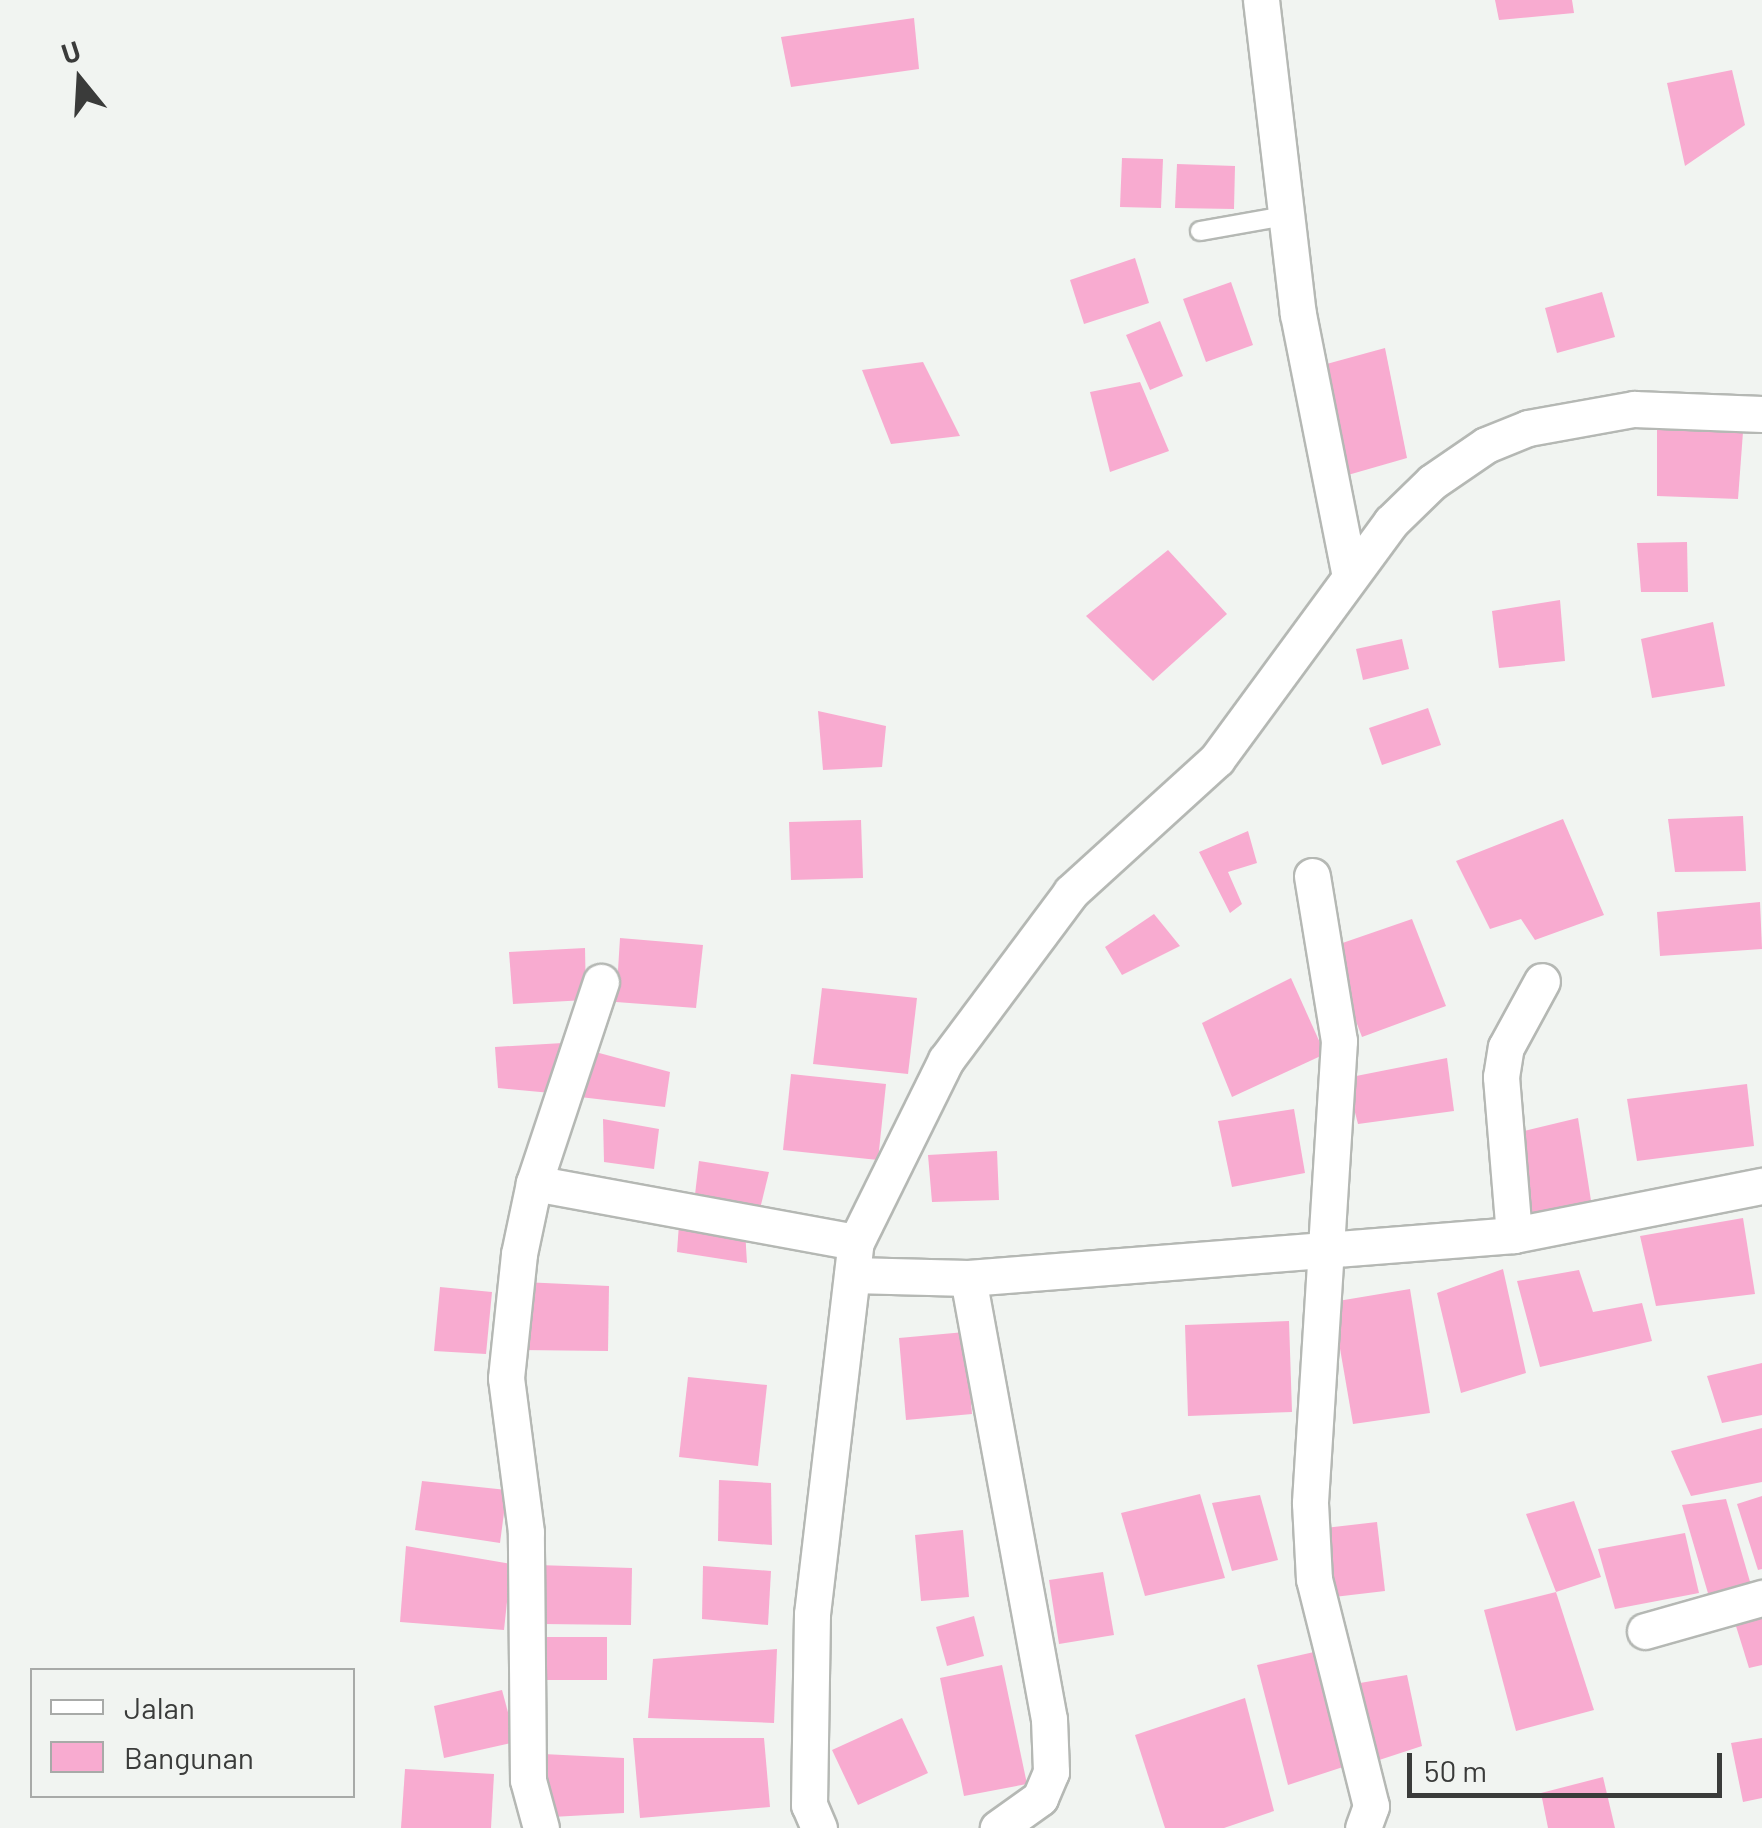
<!DOCTYPE html>
<html>
<head>
<meta charset="utf-8">
<style>
  body { margin:0 }
  #map { position:relative; width:1762px; height:1828px; overflow:hidden; background:#f1f4f1; font-family:Barlow,sans-serif }
  div>[style] { position:absolute }
  .building>* { inset:0; background:#f8abd0 }
  .roads { filter:drop-shadow(2px 0 #b5b8b4) drop-shadow(-2px 0 #b5b8b4) drop-shadow(0 2px #b5b8b4) drop-shadow(0 -2px #b5b8b4) }
  .lane>* { height:18px; margin:-9px; padding:0 9px; transform-origin:9px; border-radius:9px; background:#fff }
  .street>* { height:35px; margin:-17.5px; padding:0 17.5px; transform-origin:17.5px; border-radius:17.5px; background:#fff }
  span { translate:-50% -50%; white-space:nowrap; text-align:center; line-height:1.15; -webkit-text-stroke:8px #f1f4f1; paint-order:stroke }
  .legend { position:absolute; left:30px; top:1668px; width:325px; height:130px; box-sizing:border-box; background:#f1f4f1; border:2px solid #a8aaa8; margin:0; padding:12px 18px; list-style:none; font-size:30px; color:#3a3b3a }
  .legend li { display:flex; align-items:center; gap:20px; height:50px }
  .legend b { width:50px; border:2px solid #a8aaa8 }
  .north { position:absolute; left:30px; top:30px; width:100px; height:100px; -webkit-text-stroke:8px #f1f4f1; paint-order:stroke; rotate:342deg; font-size:28px; font-weight:700; line-height:40px; text-align:center; color:#3a3b3a }
  .north::after { content:''; display:block; margin:auto; width:35px; height:45px; background:#3a3b3a; clip-path:polygon(50% 0,100% 100%,50% 72%,0 100%) }
  .scale { position:absolute; left:1407px; top:1753px; width:315px; height:45px; box-sizing:border-box; border:5px solid #3a3b3a; border-top:0; padding-left:12px; font-size:30px; line-height:35px; white-space:nowrap; color:#3a3b3a; -webkit-text-stroke:8px #f1f4f1; paint-order:stroke }
</style>
</head>
<body>
<div id="map">
  <div class="building">
    <i style="clip-path:polygon(1495px 0,1572px 0,1574px 13px,1499px 20px)"></i>
    <i style="clip-path:polygon(914px 18px,919px 69px,791px 87px,781px 37px)"></i>
    <i style="clip-path:polygon(1732px 70px,1745px 125px,1685px 166px,1667px 83px)"></i>
    <i style="clip-path:polygon(1122px 158px,1163px 159px,1161px 208px,1120px 207px)"></i>
    <i style="clip-path:polygon(1177px 164px,1235px 166px,1234px 209px,1175px 208px)"></i>
    <i style="clip-path:polygon(1135px 258px,1149px 303px,1084px 324px,1070px 280px)"></i>
    <i style="clip-path:polygon(1231px 282px,1253px 345px,1206px 362px,1183px 299px)"></i>
    <i style="clip-path:polygon(1602px 292px,1615px 337px,1557px 353px,1545px 308px)"></i>
    <i style="clip-path:polygon(1160px 321px,1183px 376px,1150px 390px,1126px 335px)"></i>
    <i style="clip-path:polygon(1385px 348px,1407px 458px,1334px 479px,1312px 368px)"></i>
    <i style="clip-path:polygon(923px 362px,960px 436px,891px 444px,862px 370px)"></i>
    <i style="clip-path:polygon(1140px 382px,1169px 451px,1110px 472px,1090px 392px)"></i>
    <i style="clip-path:polygon(1657px 422px,1743px 432px,1738px 499px,1657px 496px)"></i>
    <i style="clip-path:polygon(1687px 542px,1688px 592px,1641px 592px,1637px 543px)"></i>
    <i style="clip-path:polygon(1168px 550px,1227px 614px,1153px 681px,1086px 616px)"></i>
    <i style="clip-path:polygon(1560px 600px,1565px 661px,1499px 668px,1492px 611px)"></i>
    <i style="clip-path:polygon(1713px 622px,1725px 686px,1652px 698px,1641px 639px)"></i>
    <i style="clip-path:polygon(1402px 639px,1409px 669px,1363px 680px,1356px 649px)"></i>
    <i style="clip-path:polygon(1428px 708px,1441px 745px,1382px 765px,1369px 728px)"></i>
    <i style="clip-path:polygon(818px 711px,886px 726px,882px 767px,823px 770px)"></i>
    <i style="clip-path:polygon(1743px 816px,1746px 871px,1675px 872px,1668px 819px)"></i>
    <i style="clip-path:polygon(1563px 819px,1604px 915px,1535px 940px,1521px 919px,1490px 929px,1456px 861px)"></i>
    <i style="clip-path:polygon(861px 820px,863px 878px,791px 880px,789px 822px)"></i>
    <i style="clip-path:polygon(1248px 831px,1257px 863px,1228px 872px,1242px 904px,1230px 913px,1199px 852px)"></i>
    <i style="clip-path:polygon(1760px 902px,1762px 949px,1660px 956px,1657px 912px)"></i>
    <i style="clip-path:polygon(1154px 914px,1180px 946px,1122px 975px,1105px 947px)"></i>
    <i style="clip-path:polygon(1412px 919px,1446px 1006px,1362px 1037px,1328px 948px)"></i>
    <i style="clip-path:polygon(620px 938px,703px 945px,696px 1008px,616px 1002px)"></i>
    <i style="clip-path:polygon(585px 948px,586px 1000px,513px 1004px,509px 952px)"></i>
    <i style="clip-path:polygon(1291px 978px,1325px 1054px,1232px 1097px,1202px 1023px)"></i>
    <i style="clip-path:polygon(822px 988px,917px 998px,908px 1074px,813px 1064px)"></i>
    <i style="clip-path:polygon(563px 1043px,562px 1094px,498px 1088px,495px 1047px)"></i>
    <i style="clip-path:polygon(588px 1050px,670px 1072px,665px 1107px,580px 1097px)"></i>
    <i style="clip-path:polygon(1447px 1058px,1454px 1111px,1358px 1124px,1346px 1078px)"></i>
    <i style="clip-path:polygon(791px 1074px,886px 1084px,878px 1160px,783px 1150px)"></i>
    <i style="clip-path:polygon(1747px 1084px,1754px 1146px,1637px 1161px,1627px 1099px)"></i>
    <i style="clip-path:polygon(1294px 1109px,1305px 1173px,1232px 1187px,1218px 1121px)"></i>
    <i style="clip-path:polygon(1578px 1118px,1592px 1207px,1532px 1222px,1511px 1134px)"></i>
    <i style="clip-path:polygon(603px 1119px,659px 1129px,654px 1169px,604px 1162px)"></i>
    <i style="clip-path:polygon(997px 1151px,999px 1200px,932px 1202px,928px 1155px)"></i>
    <i style="clip-path:polygon(699px 1161px,769px 1172px,759px 1213px,694px 1203px)"></i>
    <i style="clip-path:polygon(1743px 1218px,1755px 1294px,1656px 1306px,1640px 1236px)"></i>
    <i style="clip-path:polygon(679px 1224px,745px 1230px,747px 1263px,677px 1252px)"></i>
    <i style="clip-path:polygon(1503px 1269px,1526px 1373px,1461px 1393px,1437px 1293px)"></i>
    <i style="clip-path:polygon(1579px 1270px,1593px 1312px,1642px 1303px,1652px 1341px,1540px 1367px,1517px 1281px)"></i>
    <i style="clip-path:polygon(523px 1282px,609px 1286px,608px 1351px,520px 1350px)"></i>
    <i style="clip-path:polygon(440px 1287px,492px 1292px,486px 1354px,434px 1351px)"></i>
    <i style="clip-path:polygon(1410px 1289px,1430px 1413px,1353px 1424px,1332px 1302px)"></i>
    <i style="clip-path:polygon(1289px 1321px,1292px 1412px,1188px 1416px,1185px 1325px)"></i>
    <i style="clip-path:polygon(965px 1332px,972px 1414px,906px 1420px,899px 1338px)"></i>
    <i style="clip-path:polygon(1762px 1363px,1762px 1415px,1722px 1423px,1707px 1376px)"></i>
    <i style="clip-path:polygon(688px 1377px,767px 1385px,758px 1466px,679px 1457px)"></i>
    <i style="clip-path:polygon(1762px 1428px,1762px 1482px,1691px 1496px,1671px 1451px)"></i>
    <i style="clip-path:polygon(719px 1480px,771px 1483px,772px 1545px,718px 1541px)"></i>
    <i style="clip-path:polygon(422px 1481px,507px 1490px,500px 1543px,415px 1530px)"></i>
    <i style="clip-path:polygon(1200px 1494px,1225px 1578px,1145px 1596px,1121px 1513px)"></i>
    <i style="clip-path:polygon(1260px 1495px,1278px 1560px,1232px 1571px,1212px 1503px)"></i>
    <i style="clip-path:polygon(1762px 1496px,1762px 1569px,1758px 1570px,1737px 1504px)"></i>
    <i style="clip-path:polygon(1726px 1499px,1753px 1592px,1710px 1600px,1682px 1505px)"></i>
    <i style="clip-path:polygon(1574px 1501px,1601px 1577px,1556px 1592px,1526px 1514px)"></i>
    <i style="clip-path:polygon(1377px 1522px,1385px 1591px,1334px 1597px,1325px 1528px)"></i>
    <i style="clip-path:polygon(963px 1530px,969px 1597px,921px 1601px,915px 1535px)"></i>
    <i style="clip-path:polygon(1685px 1533px,1699px 1593px,1615px 1609px,1598px 1549px)"></i>
    <i style="clip-path:polygon(406px 1546px,511px 1564px,504px 1630px,400px 1622px)"></i>
    <i style="clip-path:polygon(537px 1565px,632px 1568px,631px 1625px,542px 1624px)"></i>
    <i style="clip-path:polygon(703px 1566px,771px 1571px,768px 1625px,702px 1619px)"></i>
    <i style="clip-path:polygon(1103px 1572px,1114px 1635px,1059px 1644px,1049px 1580px)"></i>
    <i style="clip-path:polygon(1556px 1592px,1594px 1710px,1516px 1731px,1484px 1610px)"></i>
    <i style="clip-path:polygon(1762px 1602px,1762px 1665px,1749px 1668px,1731px 1610px)"></i>
    <i style="clip-path:polygon(974px 1616px,984px 1656px,947px 1666px,936px 1627px)"></i>
    <i style="clip-path:polygon(529px 1637px,607px 1637px,607px 1680px,531px 1680px)"></i>
    <i style="clip-path:polygon(777px 1649px,774px 1723px,648px 1718px,653px 1659px)"></i>
    <i style="clip-path:polygon(1314px 1652px,1343px 1767px,1288px 1785px,1257px 1665px)"></i>
    <i style="clip-path:polygon(1002px 1665px,1027px 1784px,964px 1796px,940px 1678px)"></i>
    <i style="clip-path:polygon(1407px 1675px,1422px 1746px,1370px 1763px,1354px 1684px)"></i>
    <i style="clip-path:polygon(502px 1690px,516px 1742px,444px 1758px,434px 1706px)"></i>
    <i style="clip-path:polygon(1245px 1698px,1274px 1811px,1224px 1828px,1165px 1828px,1135px 1735px)"></i>
    <i style="clip-path:polygon(902px 1718px,928px 1773px,858px 1805px,832px 1750px)"></i>
    <i style="clip-path:polygon(633px 1738px,764px 1738px,770px 1807px,640px 1818px)"></i>
    <i style="clip-path:polygon(1762px 1738px,1762px 1798px,1743px 1802px,1731px 1743px)"></i>
    <i style="clip-path:polygon(543px 1754px,624px 1758px,624px 1813px,552px 1817px)"></i>
    <i style="clip-path:polygon(405px 1769px,494px 1774px,491px 1828px,401px 1828px)"></i>
    <i style="clip-path:polygon(1603px 1777px,1615px 1828px,1548px 1828px,1541px 1793px)"></i>
  </div>
  <div class="roads">
    <div class="lane">
      <i style="left:1200px;top:231px;width:85px;rotate:-10.1deg"></i>
    </div>
    <div class="street">
      <i style="left:1261px;top:0;width:316px;rotate:83.3deg"></i>
      <i style="left:1298px;top:314px;width:267px;rotate:78.8deg"></i>
      <i style="left:1312px;top:876px;width:167px;rotate:80.7deg"></i>
      <i style="left:1339px;top:1041px;width:463px;rotate:93.6deg"></i>
      <i style="left:1310px;top:1503px;width:76px;rotate:87deg"></i>
      <i style="left:1314px;top:1579px;width:234px;rotate:75.9deg"></i>
      <i style="left:1371px;top:1806px;width:23px;rotate:110deg"></i>
      <i style="left:534px;top:1183px;width:327px;rotate:10.4deg"></i>
      <i style="left:1514px;top:1235px;width:159px;rotate:-94.7deg"></i>
      <i style="left:1501px;top:1077px;width:30px;rotate:-81deg"></i>
      <i style="left:1506px;top:1047px;width:75px;rotate:-61.4deg"></i>
      <i style="left:852px;top:1275px;width:116px;rotate:1.5deg"></i>
      <i style="left:968px;top:1278px;width:548px;rotate:-4.5deg"></i>
      <i style="left:1514px;top:1235px;width:253px;rotate:-11.2deg"></i>
      <i style="left:968px;top:1278px;width:448px;rotate:79.6deg"></i>
      <i style="left:1049px;top:1719px;width:53px;rotate:87.8deg"></i>
      <i style="left:1051px;top:1772px;width:28px;rotate:113deg"></i>
      <i style="left:1040px;top:1798px;width:52px;rotate:144.5deg"></i>
      <i style="left:1645px;top:1631px;width:122px;rotate:-15.8deg"></i>
      <i style="left:541px;top:1828px;width:50px;rotate:-105.2deg"></i>
      <i style="left:528px;top:1780px;width:248px;rotate:-90.5deg"></i>
      <i style="left:526px;top:1532px;width:155px;rotate:-97.4deg"></i>
      <i style="left:506px;top:1378px;width:125px;rotate:-84deg"></i>
      <i style="left:519px;top:1254px;width:73px;rotate:-78.1deg"></i>
      <i style="left:534px;top:1183px;width:212px;rotate:-71.6deg"></i>
      <i style="left:819px;top:1828px;width:25px;rotate:-113deg"></i>
      <i style="left:809px;top:1805px;width:191px;rotate:-89.1deg"></i>
      <i style="left:812px;top:1614px;width:375px;rotate:-83.3deg"></i>
      <i style="left:856px;top:1242px;width:203px;rotate:-63.7deg"></i>
      <i style="left:946px;top:1060px;width:209px;rotate:-53.3deg"></i>
      <i style="left:1071px;top:892px;width:197px;rotate:-42.3deg"></i>
      <i style="left:1217px;top:759px;width:294px;rotate:-53.7deg"></i>
      <i style="left:1391px;top:522px;width:57px;rotate:-44.3deg"></i>
      <i style="left:1432px;top:482px;width:65px;rotate:-34.4deg"></i>
      <i style="left:1486px;top:445px;width:45px;rotate:-22deg"></i>
      <i style="left:1528px;top:428px;width:108px;rotate:-10.2deg"></i>
      <i style="left:1634px;top:409px;width:128px;rotate:2.2deg"></i>
    </div>
  </div>
  <ul class="legend">
  <li><b style="height:12px;background:#fff"></b>Jalan</li>
  <li><b style="height:28px;background:#f8abd0"></b>Bangunan</li>
  </ul>
  <div class="north">U</div>
  <div class="scale">50 m</div>
</div>
</body>
</html>
